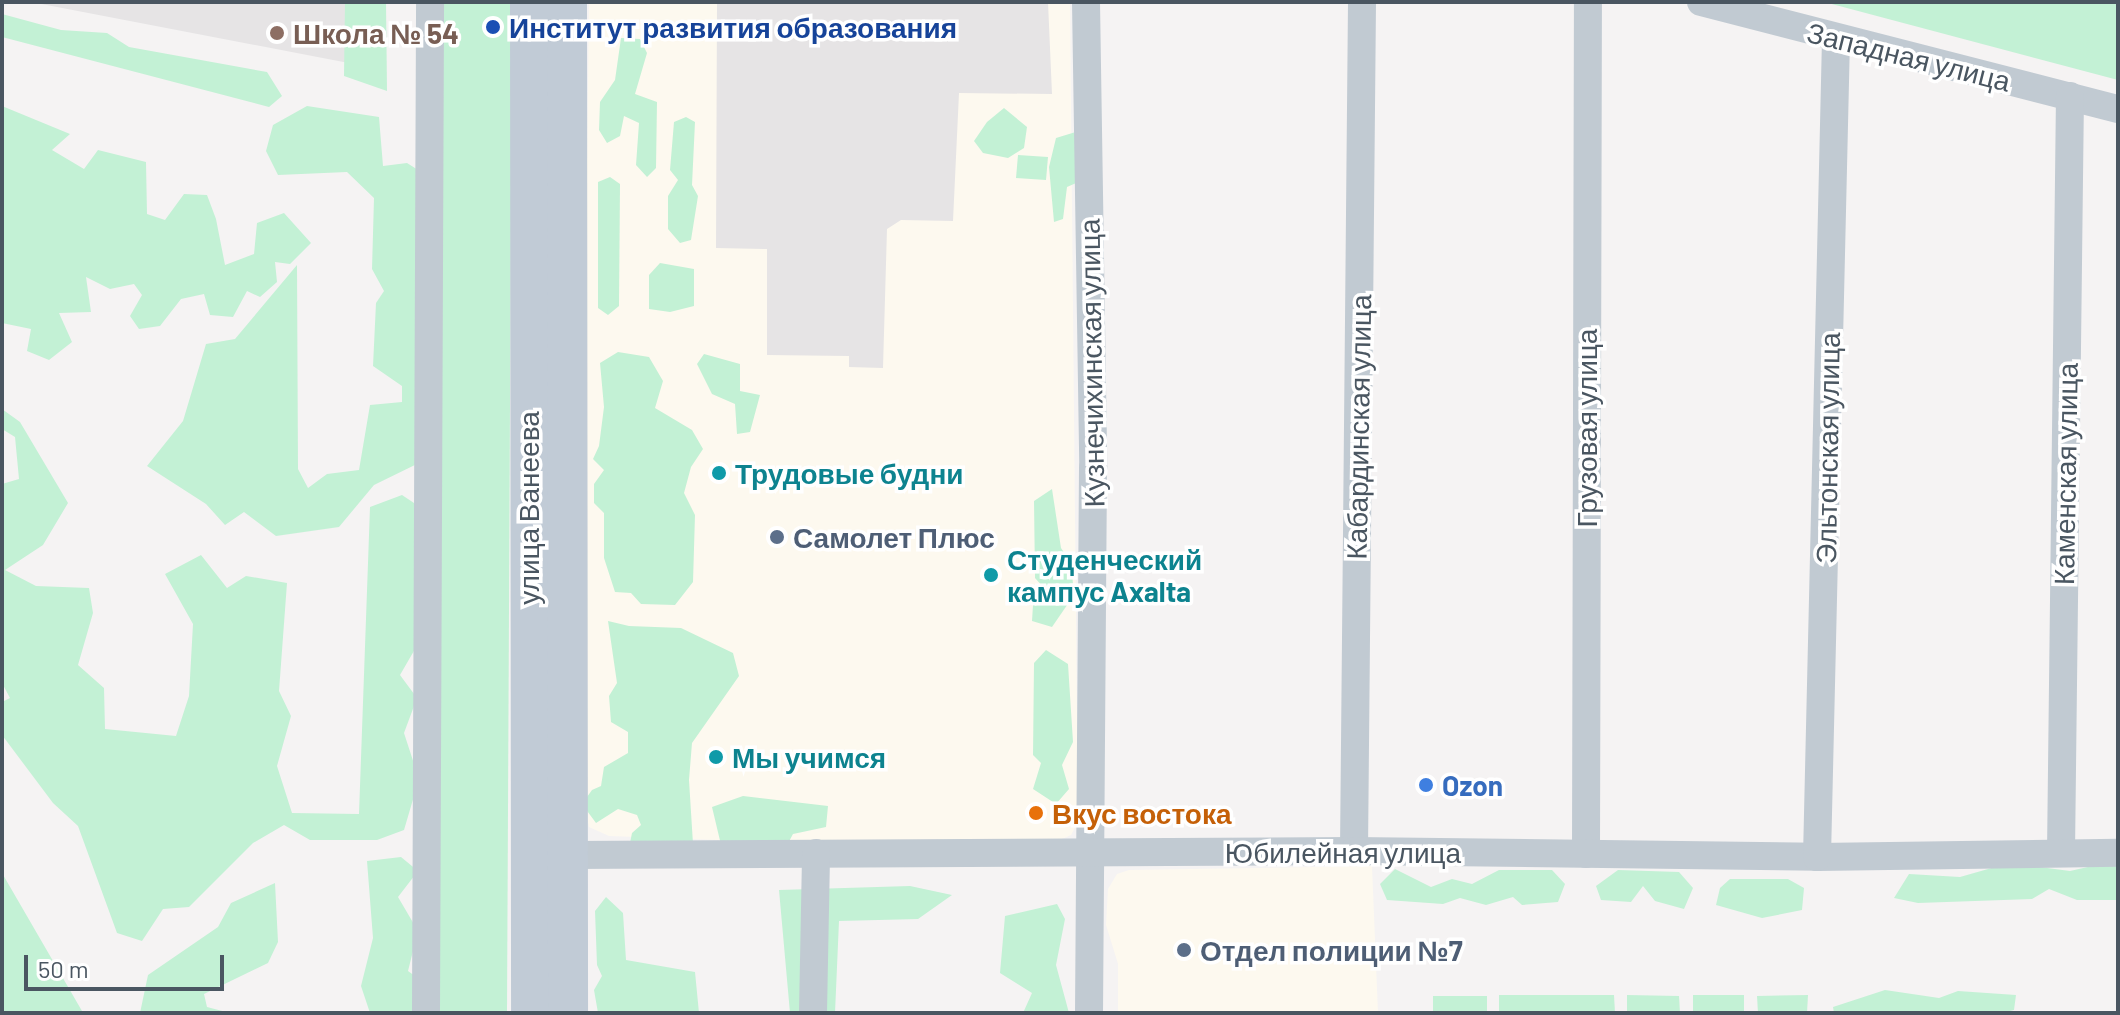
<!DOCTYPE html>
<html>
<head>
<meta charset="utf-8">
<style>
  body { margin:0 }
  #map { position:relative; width:2120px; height:1015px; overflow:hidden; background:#f5f3f3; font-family:Barlow,sans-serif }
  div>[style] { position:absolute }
  .commercial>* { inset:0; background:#fdf9ef }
  .education>* { inset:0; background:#e6e4e5 }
  .green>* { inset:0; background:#c3f1d5 }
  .street>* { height:28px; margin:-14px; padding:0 14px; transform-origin:14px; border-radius:14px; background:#c1cad2 }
  .secondary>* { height:40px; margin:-20px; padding:0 20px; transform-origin:20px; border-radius:20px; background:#c1cbd6 }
  .dots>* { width:22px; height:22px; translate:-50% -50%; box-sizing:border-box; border:4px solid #fff; border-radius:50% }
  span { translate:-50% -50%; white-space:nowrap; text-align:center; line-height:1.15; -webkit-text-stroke:7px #fff; paint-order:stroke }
  .transit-label { font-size:28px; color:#164399; font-weight:700 }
  .left { translate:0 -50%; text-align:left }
  .education-label { font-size:28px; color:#785e54; font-weight:700 }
  .street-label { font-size:28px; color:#4a5661 }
  .culture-label { font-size:28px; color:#0d838f; font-weight:700 }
  .service-label { font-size:28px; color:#4e5e75; font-weight:700 }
  .shop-label { font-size:28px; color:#366cbe; font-weight:700 }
  .food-label { font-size:28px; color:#c56008; font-weight:700 }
  .frame { position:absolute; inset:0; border:4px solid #4a5661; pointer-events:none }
  .scale { position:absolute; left:24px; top:955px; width:200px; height:36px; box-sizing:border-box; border:4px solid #4a5661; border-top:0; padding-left:10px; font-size:24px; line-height:28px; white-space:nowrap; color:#4a5661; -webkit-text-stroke:6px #fff; paint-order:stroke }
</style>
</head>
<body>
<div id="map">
  <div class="commercial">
    <i style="clip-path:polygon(589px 2px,1070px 2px,1078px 822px,1071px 835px,1058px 841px,717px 840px,609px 836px,589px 827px,586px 813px,585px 330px)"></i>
    <i style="clip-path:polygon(1372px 866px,1378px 1013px,1118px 1013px,1118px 964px,1106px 925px,1108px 889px,1117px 874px,1129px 870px)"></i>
  </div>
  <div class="education">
    <i style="clip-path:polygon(31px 2px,359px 2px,359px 65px)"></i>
    <i style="clip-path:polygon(717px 2px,1048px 2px,1052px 94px,959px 93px,953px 221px,901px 220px,887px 229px,883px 368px,849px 367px,849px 356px,767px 355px,767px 249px,716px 248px)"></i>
  </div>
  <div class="green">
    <i style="clip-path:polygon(345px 2px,386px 2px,387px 91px,344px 76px)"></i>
    <i style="clip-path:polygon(442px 2px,512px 2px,507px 1013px,437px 1013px)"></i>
    <i style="clip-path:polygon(1825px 2px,2118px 2px,2118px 80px,1828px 3px)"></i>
    <i style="clip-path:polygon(2px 14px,61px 30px,107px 33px,129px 47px,267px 72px,282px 96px,269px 107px,2px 37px)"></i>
    <i style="clip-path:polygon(621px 38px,640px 39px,647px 53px,635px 94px,657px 102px,656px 168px,647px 177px,636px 165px,639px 123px,624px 116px,620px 136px,607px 143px,599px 130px,600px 102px,615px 80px)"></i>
    <i style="clip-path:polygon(2px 106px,70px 134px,52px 150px,84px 169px,98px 150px,146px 162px,147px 214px,165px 220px,184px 194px,207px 195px,216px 219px,225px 265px,254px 254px,257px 223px,284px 213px,311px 243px,290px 264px,275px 262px,277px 282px,260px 297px,247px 291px,233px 317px,210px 315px,204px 294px,181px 299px,160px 326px,139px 329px,130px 316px,142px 295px,134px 284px,110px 289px,86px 277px,91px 312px,59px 313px,72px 342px,49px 360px,27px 351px,31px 329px,2px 323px)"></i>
    <i style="clip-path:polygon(307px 106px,379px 117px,383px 166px,407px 163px,434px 180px,421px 462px,374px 485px,339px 527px,276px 536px,244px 512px,225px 525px,206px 504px,147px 466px,183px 421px,206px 344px,235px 339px,297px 265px,298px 469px,308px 488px,327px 474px,359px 470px,370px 405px,402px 402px,402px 386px,373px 366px,376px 303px,384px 291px,372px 269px,374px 198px,347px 172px,278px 175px,266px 151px,273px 125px)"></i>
    <i style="clip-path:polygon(1004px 108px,1027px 127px,1024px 148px,1008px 158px,983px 153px,974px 141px,987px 122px)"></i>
    <i style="clip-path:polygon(686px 117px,695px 122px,692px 185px,698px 196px,691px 240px,680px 243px,668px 229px,668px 196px,678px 180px,670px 170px,674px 122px)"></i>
    <i style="clip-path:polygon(1079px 131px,1083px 180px,1067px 187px,1063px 219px,1054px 222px,1049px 167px,1056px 138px)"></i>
    <i style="clip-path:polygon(1018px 155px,1048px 157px,1046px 180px,1016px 178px)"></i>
    <i style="clip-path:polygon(610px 177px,620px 184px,619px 306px,608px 315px,598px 308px,598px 182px)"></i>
    <i style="clip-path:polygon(660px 263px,694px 269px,694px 306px,670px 312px,649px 309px,649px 275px)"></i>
    <i style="clip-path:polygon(618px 352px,649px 357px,663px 381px,655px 408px,692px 430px,703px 449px,691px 467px,684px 493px,695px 515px,693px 582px,675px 605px,641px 604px,631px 593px,615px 592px,604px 558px,604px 513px,594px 503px,594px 484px,604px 470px,593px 459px,599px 446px,604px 407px,600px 363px)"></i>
    <i style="clip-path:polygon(704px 354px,740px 364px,740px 391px,760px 395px,750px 432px,737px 434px,735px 404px,712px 394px,697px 364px)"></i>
    <i style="clip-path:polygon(2px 409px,20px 422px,68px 503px,43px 545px,5px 570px,36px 586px,89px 588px,93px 613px,78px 665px,104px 688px,105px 729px,176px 736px,189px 696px,193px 624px,165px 574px,201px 555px,227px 588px,246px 576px,287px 583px,279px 691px,291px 716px,277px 766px,292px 813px,359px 814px,370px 507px,402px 495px,423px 509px,422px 637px,400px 675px,417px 698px,404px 733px,419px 779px,404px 830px,377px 840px,310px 840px,284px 825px,253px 843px,189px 907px,163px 909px,142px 941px,117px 933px,78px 826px,53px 803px,2px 735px,2px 702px,10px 698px,2px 683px,2px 484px,19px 479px,15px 437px,2px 429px)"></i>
    <i style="clip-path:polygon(1052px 489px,1061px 548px,1071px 563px,1074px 595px,1052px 627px,1032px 621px,1033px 605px,1044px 588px,1035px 578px,1034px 501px)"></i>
    <i style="clip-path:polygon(608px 621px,629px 626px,681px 628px,733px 653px,739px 676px,692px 743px,689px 780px,693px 844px,630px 843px,632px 833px,641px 825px,637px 815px,618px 809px,596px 823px,582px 804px,592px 790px,601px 786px,604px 767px,628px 753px,628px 732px,611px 722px,609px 696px,617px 683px)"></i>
    <i style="clip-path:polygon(1046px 650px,1068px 664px,1073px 742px,1062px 765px,1069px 789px,1056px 804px,1033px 789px,1041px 763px,1033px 755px,1034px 663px)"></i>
    <i style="clip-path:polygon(743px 796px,828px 806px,826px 827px,793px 834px,785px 849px,722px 849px,712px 807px)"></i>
    <i style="clip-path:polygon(401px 857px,418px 871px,398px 897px,418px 931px,408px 971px,434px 990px,432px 1013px,370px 1013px,361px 986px,373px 938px,367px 861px)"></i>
    <i style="clip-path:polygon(2110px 862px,2118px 866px,2118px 900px,2077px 900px,2049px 889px,2032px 899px,1918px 903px,1894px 898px,1909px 874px,1960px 877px,2009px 863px,2070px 871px)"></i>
    <i style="clip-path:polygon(1395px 869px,1431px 887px,1452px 879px,1472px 884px,1499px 870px,1552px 870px,1565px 884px,1558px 902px,1522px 905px,1513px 897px,1486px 905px,1460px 898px,1443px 904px,1387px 900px,1380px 884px)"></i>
    <i style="clip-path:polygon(1618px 870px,1679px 872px,1693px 888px,1684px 909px,1655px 901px,1643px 886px,1631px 902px,1601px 900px,1596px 886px)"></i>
    <i style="clip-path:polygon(2px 873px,82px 1011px,98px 1013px,2px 1013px)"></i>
    <i style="clip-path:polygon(1730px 879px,1788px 879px,1804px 888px,1802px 910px,1762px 918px,1716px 905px,1720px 888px)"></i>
    <i style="clip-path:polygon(275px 883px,278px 942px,268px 963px,204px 994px,207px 1007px,230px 1013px,140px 1013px,148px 975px,218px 927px,231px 903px)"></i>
    <i style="clip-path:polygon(910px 886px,952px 895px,918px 919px,839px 921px,835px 1013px,790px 1013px,779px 890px)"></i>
    <i style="clip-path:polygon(606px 897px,623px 913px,626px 960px,695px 972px,699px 1013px,598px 1013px,594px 990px,602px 976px,597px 965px,595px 911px)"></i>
    <i style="clip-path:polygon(1057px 904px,1065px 919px,1056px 965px,1069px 1013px,1023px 1013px,1032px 993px,1000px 973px,1005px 916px)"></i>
    <i style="clip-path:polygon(1885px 990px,1939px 998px,1958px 991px,2016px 995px,2014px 1010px,2002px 1013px,1834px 1013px,1833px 1007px)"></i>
    <i style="clip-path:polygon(1499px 995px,1614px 995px,1615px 1013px,1499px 1013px)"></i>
    <i style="clip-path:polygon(1627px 995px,1679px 996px,1680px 1013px,1627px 1013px)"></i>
    <i style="clip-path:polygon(1693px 995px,1744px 995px,1744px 1013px,1693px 1013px)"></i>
    <i style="clip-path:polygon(1808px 995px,1807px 1013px,1758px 1013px,1757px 996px)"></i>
    <i style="clip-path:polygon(1433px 996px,1487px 996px,1487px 1013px,1433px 1013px)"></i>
  </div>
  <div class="street">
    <i style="left:1086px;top:2px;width:466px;rotate:89.1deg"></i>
    <i style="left:1093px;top:468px;width:545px;rotate:90.42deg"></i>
    <i style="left:1701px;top:2px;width:431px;rotate:14.4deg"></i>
    <i style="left:1354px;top:851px;width:849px;rotate:-89.46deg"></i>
    <i style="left:2061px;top:853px;width:757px;rotate:-89.32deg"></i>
    <i style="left:1586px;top:854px;width:852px;rotate:-89.87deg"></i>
    <i style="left:569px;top:855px;width:785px;rotate:-0.29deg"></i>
    <i style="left:1354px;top:851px;width:463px;rotate:0.7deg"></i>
    <i style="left:1817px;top:857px;width:301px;rotate:-0.8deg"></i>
    <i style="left:1817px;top:857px;width:818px;rotate:-88.67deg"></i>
    <i style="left:426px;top:1013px;width:1011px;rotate:-89.77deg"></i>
    <i style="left:813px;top:1013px;width:160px;rotate:-88.9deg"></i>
  </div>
  <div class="secondary">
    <i style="left:530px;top:2px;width:1011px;rotate:89.94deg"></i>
    <i style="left:567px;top:2px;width:1011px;rotate:89.94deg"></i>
  </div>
  <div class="dots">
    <i style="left:493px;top:27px;background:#1a4fb4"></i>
    <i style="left:277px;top:33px;background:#8d6e63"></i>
    <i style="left:719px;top:473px;background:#0f9aa8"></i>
    <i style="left:777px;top:537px;background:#5c6f8a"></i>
    <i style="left:991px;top:575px;background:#0f9aa8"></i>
    <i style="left:716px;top:757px;background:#0f9aa8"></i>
    <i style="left:1426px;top:785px;background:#3f7fe0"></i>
    <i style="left:1036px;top:813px;background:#e8710a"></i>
    <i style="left:1184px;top:950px;background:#5c6f8a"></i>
  </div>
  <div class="transit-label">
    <span class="left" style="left:509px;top:27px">Институт развития образования</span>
  </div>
  <div class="education-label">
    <span class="left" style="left:293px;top:33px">Школа № 54</span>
  </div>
  <div class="street-label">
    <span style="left:1909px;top:56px;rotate:14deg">Западная улица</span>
    <span style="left:1091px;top:363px;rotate:-91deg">Кузнечихинская улица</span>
    <span style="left:1358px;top:427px;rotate:-89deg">Кабардинская улица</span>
    <span style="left:1586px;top:428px;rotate:-90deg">Грузовая улица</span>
    <span style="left:1827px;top:448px;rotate:-89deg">Эльтонская улица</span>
    <span style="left:2065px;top:474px;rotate:-89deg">Каменская улица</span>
    <span style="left:528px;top:508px;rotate:-90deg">улица Ванеева</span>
    <span style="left:1343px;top:852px">Юбилейная улица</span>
  </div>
  <div class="culture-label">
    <span class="left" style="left:735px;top:473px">Трудовые будни</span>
    <span class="left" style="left:1007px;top:575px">Студенческий<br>кампус Axalta</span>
    <span class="left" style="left:732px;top:757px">Мы учимся</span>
  </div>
  <div class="service-label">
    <span class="left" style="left:793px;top:537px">Самолет Плюс</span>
    <span class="left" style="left:1200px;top:950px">Отдел полиции №7</span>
  </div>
  <div class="shop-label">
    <span class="left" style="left:1442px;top:785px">Ozon</span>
  </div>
  <div class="food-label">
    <span class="left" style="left:1052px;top:813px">Вкус востока</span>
  </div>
  <div class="frame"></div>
  <div class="scale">50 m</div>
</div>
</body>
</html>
